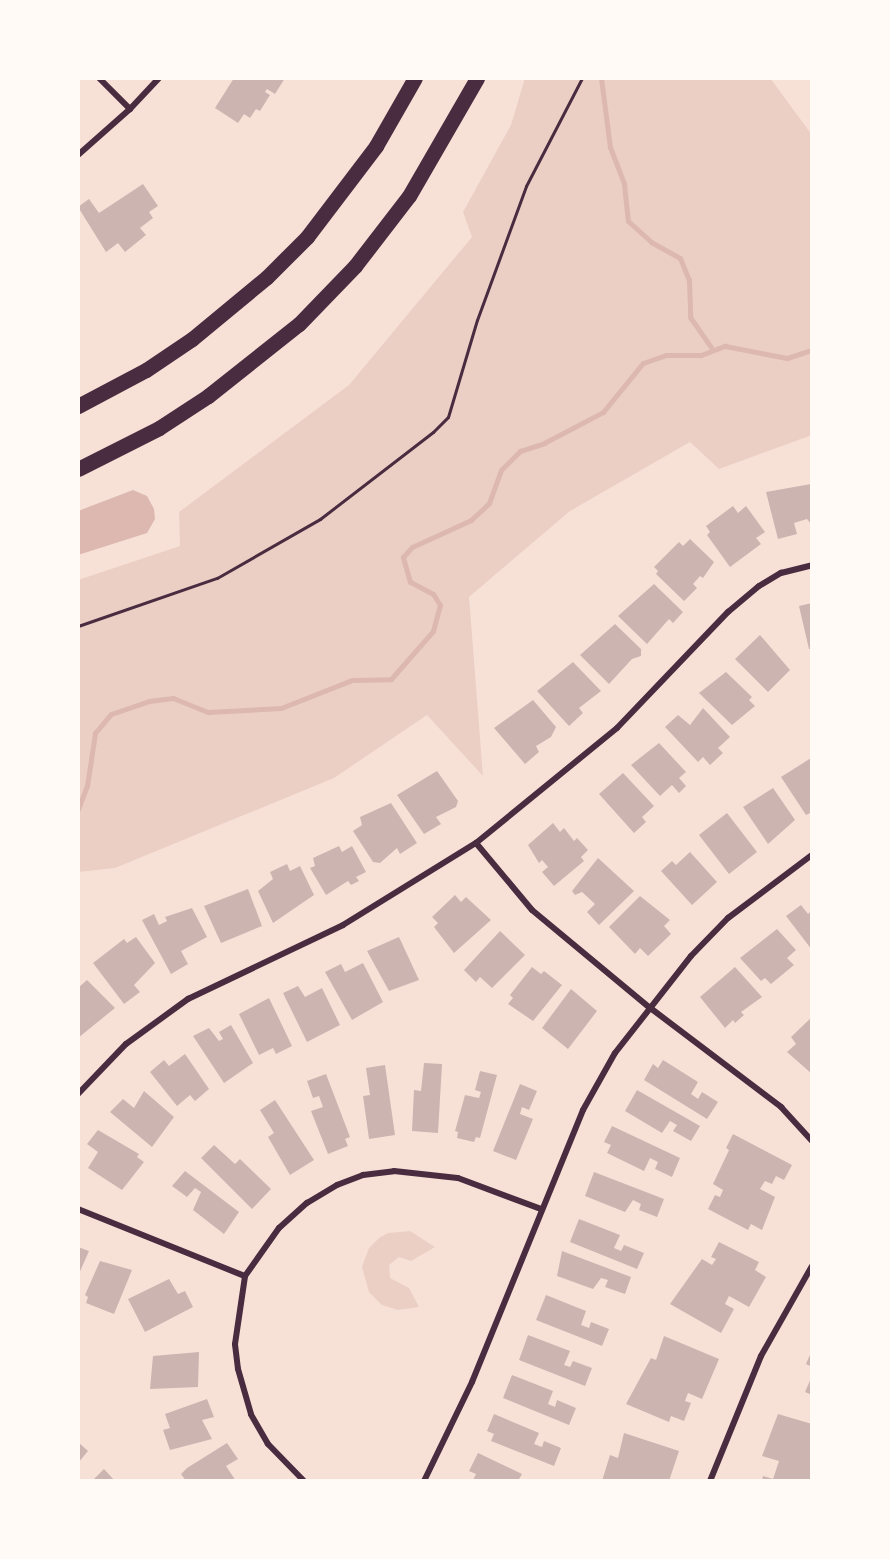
<!DOCTYPE html>
<html>
<head>
<meta charset="utf-8">
<style>
  body { margin:0 }
  #map { position:relative; width:890px; height:1559px; overflow:hidden; background:#f7e1d7; font-family:"DejaVu Sans",sans-serif }
  div>[style] { position:absolute }
  .green>* { inset:0; background:#ebcfc5 }
  .water>* { inset:0; background:#dcb8b0 }
  .stream>* { height:5px; margin:-2.5px; padding:0 2.5px; transform-origin:2.5px; border-radius:2.5px; background:#dcb8b0 }
  .building>* { inset:0; background:#ccb4b1 }
  .path>* { height:3px; margin:-1.5px; padding:0 1.5px; transform-origin:1.5px; border-radius:1.5px; background:#4a2c40 }
  .minor>* { height:6px; margin:-3px; padding:0 3px; transform-origin:3px; border-radius:3px; background:#4a2c40 }
  .primary>* { height:15px; margin:-7.5px; padding:0 7.5px; transform-origin:7.5px; border-radius:7.5px; background:#4a2c40 }
  span { translate:-50% -50%; white-space:nowrap; text-align:center; line-height:1.15; -webkit-text-stroke:4.5px #fffaf5; paint-order:stroke }
  .frame { position:absolute; inset:0; border:80px solid #fffaf5; pointer-events:none }
</style>
</head>
<body>
<div id="map">
  <div class="green">
    <i style="clip-path:polygon(525px 78px,770px 78px,812px 135px,812px 435px,719px 469px,690px 442px,570px 511px,469px 597px,483px 776px,427px 715px,334px 778px,115px 868px,78px 872px,78px 580px,180px 546px,179px 512px,349px 385px,472px 237px,463px 212px,511px 125px)"></i>
    <i style="clip-path:polygon(410px 1231px,435px 1247px,411px 1261px,399px 1257px,389px 1265px,390px 1278px,409px 1288px,419px 1307px,398px 1310px,382px 1305px,369px 1292px,362px 1267px,369px 1248px,379px 1238px,388px 1233px)"></i>
  </div>
  <div class="water">
    <i style="clip-path:polygon(133px 490px,147px 496px,154px 509px,155px 519px,147px 533px,78px 555px,78px 511px)"></i>
  </div>
  <div class="stream">
    <i style="left:601px;top:78px;width:70px;rotate:82.6deg"></i>
    <i style="left:610px;top:147px;width:40px;rotate:69deg"></i>
    <i style="left:624px;top:184px;width:37px;rotate:84deg"></i>
    <i style="left:628px;top:221px;width:31px;rotate:42deg"></i>
    <i style="left:651px;top:242px;width:33px;rotate:29deg"></i>
    <i style="left:680px;top:258px;width:24px;rotate:68deg"></i>
    <i style="left:689px;top:280px;width:37px;rotate:88deg"></i>
    <i style="left:690px;top:317px;width:40px;rotate:55.1deg"></i>
    <i style="left:78px;top:809px;width:25px;rotate:-69deg"></i>
    <i style="left:87px;top:786px;width:54px;rotate:-81.4deg"></i>
    <i style="left:95px;top:733px;width:25px;rotate:-50deg"></i>
    <i style="left:111px;top:714px;width:40px;rotate:-18.9deg"></i>
    <i style="left:149px;top:701px;width:24px;rotate:-7deg"></i>
    <i style="left:173px;top:698px;width:38px;rotate:22deg"></i>
    <i style="left:208px;top:712px;width:73px;rotate:-3.1deg"></i>
    <i style="left:281px;top:708px;width:76px;rotate:-21.5deg"></i>
    <i style="left:352px;top:680px;width:39px;rotate:-1deg"></i>
    <i style="left:391px;top:679px;width:64px;rotate:-48.8deg"></i>
    <i style="left:433px;top:631px;width:27px;rotate:-75deg"></i>
    <i style="left:440px;top:605px;width:13px;rotate:-122deg"></i>
    <i style="left:433px;top:594px;width:26px;rotate:-152deg"></i>
    <i style="left:410px;top:582px;width:26px;rotate:-106deg"></i>
    <i style="left:403px;top:557px;width:13px;rotate:-48deg"></i>
    <i style="left:412px;top:547px;width:65px;rotate:-24.6deg"></i>
    <i style="left:471px;top:520px;width:25px;rotate:-43deg"></i>
    <i style="left:489px;top:503px;width:35px;rotate:-70deg"></i>
    <i style="left:501px;top:470px;width:27px;rotate:-45deg"></i>
    <i style="left:520px;top:451px;width:25px;rotate:-18deg"></i>
    <i style="left:544px;top:443px;width:67px;rotate:-27.7deg"></i>
    <i style="left:603px;top:412px;width:63px;rotate:-50.8deg"></i>
    <i style="left:643px;top:363px;width:24px;rotate:-19deg"></i>
    <i style="left:666px;top:355px;width:35px"></i>
    <i style="left:701px;top:355px;width:26px;rotate:-21deg"></i>
    <i style="left:725px;top:346px;width:63px;rotate:11deg"></i>
    <i style="left:787px;top:358px;width:26px;rotate:-18deg"></i>
  </div>
  <div class="building">
    <i style="clip-path:polygon(234px 78px,285px 78px,275px 94px,267px 89px,265px 92px,270px 95px,260px 111px,256px 109px,250px 118px,244px 114px,238px 123px,215px 108px)"></i>
    <i style="clip-path:polygon(143px 184px,158px 206px,149px 212px,153px 218px,140px 228px,146px 235px,125px 252px,118px 243px,106px 252px,78px 207px,89px 199px,99px 213px)"></i>
    <i style="clip-path:polygon(811px 484px,812px 525px,807px 519px,794px 523px,797px 534px,778px 539px,766px 492px)"></i>
    <i style="clip-path:polygon(733px 506px,738px 513px,746px 506px,765px 532px,756px 538px,761px 544px,730px 567px,707px 535px,710px 532px,706px 526px)"></i>
    <i style="clip-path:polygon(690px 539px,714px 562px,703px 578px,700px 576px,693px 584px,697px 588px,684px 601px,656px 574px,658px 571px,654px 567px,679px 542px,683px 546px)"></i>
    <i style="clip-path:polygon(654px 584px,683px 612px,673px 623px,669px 619px,647px 644px,618px 616px)"></i>
    <i style="clip-path:polygon(812px 603px,812px 649px,809px 649px,799px 606px)"></i>
    <i style="clip-path:polygon(615px 624px,641px 649px,641px 656px,632px 659px,609px 684px,580px 655px)"></i>
    <i style="clip-path:polygon(760px 635px,790px 670px,768px 692px,735px 659px)"></i>
    <i style="clip-path:polygon(573px 662px,601px 691px,579px 708px,583px 713px,569px 726px,537px 691px)"></i>
    <i style="clip-path:polygon(726px 672px,752px 697px,749px 700px,755px 706px,732px 725px,699px 693px)"></i>
    <i style="clip-path:polygon(533px 700px,556px 727px,551px 737px,536px 746px,539px 752px,525px 764px,494px 728px)"></i>
    <i style="clip-path:polygon(703px 708px,730px 737px,718px 748px,723px 753px,710px 765px,703px 757px,698px 762px,665px 727px,678px 715px,690px 725px)"></i>
    <i style="clip-path:polygon(659px 743px,686px 772px,679px 778px,686px 786px,679px 793px,672px 785px,660px 796px,631px 765px)"></i>
    <i style="clip-path:polygon(811px 758px,812px 812px,806px 815px,781px 777px)"></i>
    <i style="clip-path:polygon(437px 771px,458px 801px,456px 807px,436px 817px,441px 824px,424px 834px,397px 795px)"></i>
    <i style="clip-path:polygon(623px 773px,654px 806px,642px 817px,646px 822px,634px 833px,599px 794px)"></i>
    <i style="clip-path:polygon(773px 788px,795px 820px,768px 844px,743px 807px)"></i>
    <i style="clip-path:polygon(391px 803px,417px 843px,400px 854px,397px 848px,380px 863px,373px 862px,353px 831px,362px 825px,360px 817px)"></i>
    <i style="clip-path:polygon(727px 813px,757px 852px,729px 874px,699px 835px)"></i>
    <i style="clip-path:polygon(553px 823px,560px 832px,564px 828px,574px 841px,577px 838px,588px 850px,581px 857px,584px 861px,554px 886px,542px 872px,548px 867px,542px 860px,539px 863px,528px 845px)"></i>
    <i style="clip-path:polygon(339px 846px,342px 852px,352px 846px,366px 872px,356px 877px,359px 881px,351px 885px,348px 881px,326px 895px,310px 868px,315px 866px,313px 858px)"></i>
    <i style="clip-path:polygon(690px 852px,717px 882px,692px 905px,661px 871px,672px 861px,676px 865px)"></i>
    <i style="clip-path:polygon(598px 858px,634px 891px,599px 925px,587px 912px,595px 904px,582px 892px,575px 895px,572px 891px)"></i>
    <i style="clip-path:polygon(287px 864px,290px 871px,300px 866px,314px 895px,273px 923px,258px 891px,273px 879px,270px 872px)"></i>
    <i style="clip-path:polygon(248px 889px,262px 926px,221px 943px,204px 906px)"></i>
    <i style="clip-path:polygon(455px 895px,461px 902px,466px 897px,491px 920px,454px 953px,434px 927px,438px 923px,432px 917px)"></i>
    <i style="clip-path:polygon(640px 896px,670px 920px,664px 926px,671px 934px,648px 956px,640px 948px,635px 954px,609px 927px)"></i>
    <i style="clip-path:polygon(801px 905px,808px 914px,812px 910px,812px 950px,786px 916px)"></i>
    <i style="clip-path:polygon(192px 908px,207px 937px,181px 951px,188px 964px,171px 974px,142px 920px,154px 914px,159px 925px,167px 921px,165px 917px)"></i>
    <i style="clip-path:polygon(777px 929px,796px 950px,787px 958px,794px 965px,771px 984px,765px 978px,761px 981px,740px 958px)"></i>
    <i style="clip-path:polygon(500px 931px,525px 955px,492px 988px,480px 977px,476px 982px,464px 970px)"></i>
    <i style="clip-path:polygon(136px 937px,155px 963px,134px 985px,140px 992px,124px 1004px,93px 963px,124px 939px,127px 943px)"></i>
    <i style="clip-path:polygon(399px 937px,419px 980px,389px 991px,367px 951px)"></i>
    <i style="clip-path:polygon(363px 963px,383px 1002px,352px 1020px,325px 972px,341px 964px,345px 972px)"></i>
    <i style="clip-path:polygon(532px 967px,541px 974px,544px 971px,562px 985px,533px 1021px,508px 1004px,513px 998px,510px 995px)"></i>
    <i style="clip-path:polygon(735px 967px,762px 997px,741px 1012px,744px 1015px,735px 1023px,733px 1020px,725px 1028px,700px 997px)"></i>
    <i style="clip-path:polygon(87px 980px,115px 1008px,78px 1038px,78px 988px)"></i>
    <i style="clip-path:polygon(298px 986px,305px 997px,322px 988px,340px 1025px,307px 1042px,283px 993px)"></i>
    <i style="clip-path:polygon(571px 989px,597px 1011px,568px 1049px,542px 1028px)"></i>
    <i style="clip-path:polygon(269px 998px,292px 1046px,276px 1054px,273px 1048px,259px 1055px,239px 1014px)"></i>
    <i style="clip-path:polygon(812px 1017px,812px 1074px,787px 1052px,796px 1044px,791px 1037px)"></i>
    <i style="clip-path:polygon(231px 1025px,253px 1063px,224px 1083px,193px 1036px,209px 1028px,219px 1041px,223px 1039px,219px 1032px)"></i>
    <i style="clip-path:polygon(185px 1054px,209px 1089px,195px 1101px,190px 1095px,177px 1106px,150px 1072px,164px 1060px,169px 1066px)"></i>
    <i style="clip-path:polygon(663px 1060px,698px 1082px,691px 1094px,698px 1099px,702px 1092px,718px 1102px,707px 1119px,644px 1080px,653px 1064px,658px 1068px)"></i>
    <i style="clip-path:polygon(424px 1063px,442px 1064px,438px 1133px,412px 1131px,414px 1090px,421px 1091px)"></i>
    <i style="clip-path:polygon(385px 1065px,395px 1135px,369px 1139px,363px 1096px,370px 1095px,366px 1068px)"></i>
    <i style="clip-path:polygon(480px 1071px,497px 1075px,480px 1138px,476px 1137px,474px 1142px,457px 1138px,458px 1132px,455px 1131px,465px 1095px,479px 1098px,481px 1092px,475px 1090px)"></i>
    <i style="clip-path:polygon(326px 1074px,350px 1137px,345px 1139px,348px 1146px,328px 1154px,311px 1111px,323px 1107px,319px 1096px,313px 1098px,307px 1081px)"></i>
    <i style="clip-path:polygon(520px 1084px,537px 1091px,529px 1110px,522px 1107px,520px 1114px,533px 1119px,516px 1160px,493px 1151px)"></i>
    <i style="clip-path:polygon(637px 1090px,700px 1126px,691px 1141px,673px 1131px,677px 1125px,670px 1121px,662px 1133px,625px 1111px)"></i>
    <i style="clip-path:polygon(144px 1091px,174px 1117px,152px 1147px,110px 1112px,123px 1099px,134px 1108px)"></i>
    <i style="clip-path:polygon(275px 1100px,314px 1160px,290px 1175px,268px 1137px,274px 1133px,260px 1110px)"></i>
    <i style="clip-path:polygon(612px 1126px,680px 1158px,672px 1177px,655px 1169px,658px 1162px,650px 1158px,644px 1171px,607px 1153px,611px 1145px,604px 1142px)"></i>
    <i style="clip-path:polygon(98px 1130px,139px 1154px,137px 1157px,144px 1162px,122px 1190px,88px 1168px,98px 1152px,87px 1144px)"></i>
    <i style="clip-path:polygon(733px 1134px,792px 1165px,784px 1180px,776px 1176px,772px 1184px,765px 1181px,760px 1189px,775px 1197px,762px 1230px,751px 1224px,748px 1230px,708px 1209px,715px 1195px,720px 1197px,723px 1190px,713px 1184px,729px 1150px,726px 1148px)"></i>
    <i style="clip-path:polygon(214px 1145px,235px 1164px,240px 1159px,271px 1189px,252px 1209px,201px 1158px)"></i>
    <i style="clip-path:polygon(185px 1171px,239px 1212px,224px 1234px,193px 1210px,201px 1192px,195px 1188px,187px 1197px,172px 1186px)"></i>
    <i style="clip-path:polygon(594px 1172px,664px 1199px,657px 1217px,639px 1210px,641px 1204px,633px 1200px,625px 1212px,585px 1196px)"></i>
    <i style="clip-path:polygon(579px 1219px,620px 1235px,614px 1248px,621px 1251px,624px 1245px,644px 1253px,637px 1269px,570px 1242px)"></i>
    <i style="clip-path:polygon(719px 1242px,759px 1262px,755px 1270px,766px 1277px,749px 1307px,729px 1296px,725px 1304px,734px 1309px,721px 1333px,670px 1304px,702px 1259px,712px 1265px,716px 1259px,711px 1257px)"></i>
    <i style="clip-path:polygon(78px 1247px,89px 1251px,78px 1276px)"></i>
    <i style="clip-path:polygon(562px 1251px,631px 1277px,625px 1294px,605px 1287px,608px 1280px,601px 1278px,593px 1289px,557px 1276px)"></i>
    <i style="clip-path:polygon(100px 1261px,132px 1270px,114px 1314px,86px 1303px,88px 1297px,85px 1295px)"></i>
    <i style="clip-path:polygon(169px 1279px,178px 1294px,185px 1291px,193px 1307px,145px 1332px,128px 1299px)"></i>
    <i style="clip-path:polygon(546px 1295px,586px 1311px,581px 1325px,589px 1328px,591px 1322px,609px 1329px,602px 1346px,536px 1320px)"></i>
    <i style="clip-path:polygon(528px 1335px,570px 1351px,564px 1365px,570px 1367px,573px 1361px,592px 1368px,585px 1386px,519px 1360px)"></i>
    <i style="clip-path:polygon(664px 1336px,719px 1359px,702px 1399px,688px 1393px,685px 1401px,691px 1403px,684px 1421px,671px 1416px,669px 1422px,626px 1404px,651px 1358px,656px 1360px)"></i>
    <i style="clip-path:polygon(812px 1350px,812px 1367px,806px 1364px)"></i>
    <i style="clip-path:polygon(199px 1352px,198px 1387px,150px 1389px,153px 1356px)"></i>
    <i style="clip-path:polygon(512px 1375px,553px 1391px,548px 1404px,555px 1407px,557px 1400px,576px 1408px,569px 1425px,503px 1398px)"></i>
    <i style="clip-path:polygon(812px 1376px,812px 1395px,805px 1392px)"></i>
    <i style="clip-path:polygon(207px 1399px,214px 1417px,202px 1420px,212px 1439px,170px 1450px,163px 1430px,170px 1428px,165px 1414px)"></i>
    <i style="clip-path:polygon(494px 1414px,539px 1433px,534px 1444px,542px 1447px,544px 1441px,561px 1448px,554px 1466px,491px 1441px,494px 1434px,487px 1431px)"></i>
    <i style="clip-path:polygon(778px 1414px,812px 1424px,812px 1481px,762px 1481px,763px 1476px,773px 1479px,779px 1461px,762px 1456px)"></i>
    <i style="clip-path:polygon(624px 1433px,679px 1451px,669px 1481px,602px 1481px,610px 1455px,618px 1458px)"></i>
    <i style="clip-path:polygon(78px 1442px,88px 1451px,78px 1463px)"></i>
    <i style="clip-path:polygon(227px 1443px,238px 1459px,226px 1466px,236px 1481px,186px 1481px,181px 1474px,187px 1468px)"></i>
    <i style="clip-path:polygon(478px 1453px,522px 1474px,518px 1481px,473px 1480px,476px 1474px,469px 1471px)"></i>
    <i style="clip-path:polygon(104px 1469px,115px 1481px,92px 1481px)"></i>
  </div>
  <div class="path">
    <i style="left:78px;top:626px;width:147px;rotate:-19.1deg"></i>
    <i style="left:217px;top:578px;width:119px;rotate:-29.8deg"></i>
    <i style="left:320px;top:519px;width:143px;rotate:-37.6deg"></i>
    <i style="left:433px;top:432px;width:21px;rotate:-45deg"></i>
    <i style="left:448px;top:417px;width:101px;rotate:-73.4deg"></i>
    <i style="left:477px;top:320px;width:143px;rotate:-69.9deg"></i>
    <i style="left:526px;top:186px;width:122px;rotate:-62.6deg"></i>
  </div>
  <div class="minor">
    <i style="left:99px;top:78px;width:44px;rotate:45deg"></i>
    <i style="left:78px;top:155px;width:69px;rotate:-41.5deg"></i>
    <i style="left:130px;top:109px;width:42px;rotate:-46.9deg"></i>
    <i style="left:476px;top:843px;width:87px;rotate:50.1deg"></i>
    <i style="left:532px;top:910px;width:152px;rotate:39.7deg"></i>
    <i style="left:649px;top:1007px;width:166px;rotate:37.1deg"></i>
    <i style="left:781px;top:1107px;width:46px;rotate:47.6deg"></i>
    <i style="left:78px;top:1094px;width:69px;rotate:-46.2deg"></i>
    <i style="left:126px;top:1044px;width:77px;rotate:-36deg"></i>
    <i style="left:188px;top:999px;width:172px;rotate:-25.5deg"></i>
    <i style="left:343px;top:925px;width:156px;rotate:-31.7deg"></i>
    <i style="left:476px;top:843px;width:182px;rotate:-39.2deg"></i>
    <i style="left:617px;top:728px;width:161px;rotate:-46.3deg"></i>
    <i style="left:728px;top:612px;width:40px;rotate:-40deg"></i>
    <i style="left:759px;top:586px;width:26px;rotate:-31deg"></i>
    <i style="left:781px;top:573px;width:32px;rotate:-14deg"></i>
    <i style="left:78px;top:1209px;width:180px;rotate:21.9deg"></i>
    <i style="left:304px;top:1481px;width:52px;rotate:-134.2deg"></i>
    <i style="left:268px;top:1444px;width:34px;rotate:-120deg"></i>
    <i style="left:251px;top:1414px;width:47px;rotate:-106.1deg"></i>
    <i style="left:238px;top:1369px;width:25px;rotate:-97deg"></i>
    <i style="left:235px;top:1344px;width:69px;rotate:-81.6deg"></i>
    <i style="left:245px;top:1276px;width:59px;rotate:-54.7deg"></i>
    <i style="left:279px;top:1228px;width:38px;rotate:-42deg"></i>
    <i style="left:307px;top:1203px;width:35px;rotate:-31deg"></i>
    <i style="left:337px;top:1185px;width:28px;rotate:-21deg"></i>
    <i style="left:363px;top:1175px;width:31px;rotate:-7deg"></i>
    <i style="left:394px;top:1171px;width:64px;rotate:6.2deg"></i>
    <i style="left:458px;top:1178px;width:89px;rotate:20.5deg"></i>
    <i style="left:424px;top:1481px;width:110px;rotate:-64.1deg"></i>
    <i style="left:472px;top:1382px;width:294px;rotate:-67.8deg"></i>
    <i style="left:583px;top:1110px;width:65px;rotate:-60.7deg"></i>
    <i style="left:615px;top:1053px;width:123px;rotate:-51.9deg"></i>
    <i style="left:691px;top:956px;width:53px;rotate:-45.8deg"></i>
    <i style="left:728px;top:918px;width:105px;rotate:-36.9deg"></i>
    <i style="left:710px;top:1481px;width:135px;rotate:-67.8deg"></i>
    <i style="left:761px;top:1356px;width:103px;rotate:-60.5deg"></i>
  </div>
  <div class="primary">
    <i style="left:78px;top:406px;width:77px;rotate:-27.9deg"></i>
    <i style="left:146px;top:370px;width:55px;rotate:-34deg"></i>
    <i style="left:192px;top:339px;width:97px;rotate:-39.6deg"></i>
    <i style="left:267px;top:277px;width:57px;rotate:-45deg"></i>
    <i style="left:307px;top:237px;width:114px;rotate:-52.8deg"></i>
    <i style="left:376px;top:146px;width:78px;rotate:-60.2deg"></i>
    <i style="left:78px;top:469px;width:91px;rotate:-26.8deg"></i>
    <i style="left:159px;top:428px;width:59px;rotate:-33.1deg"></i>
    <i style="left:208px;top:396px;width:116px;rotate:-38.4deg"></i>
    <i style="left:299px;top:324px;width:81px;rotate:-46deg"></i>
    <i style="left:355px;top:266px;width:88px;rotate:-52.4deg"></i>
    <i style="left:409px;top:196px;width:136px;rotate:-60deg"></i>
  </div>
  <div class="frame"></div>
</div>
</body>
</html>
